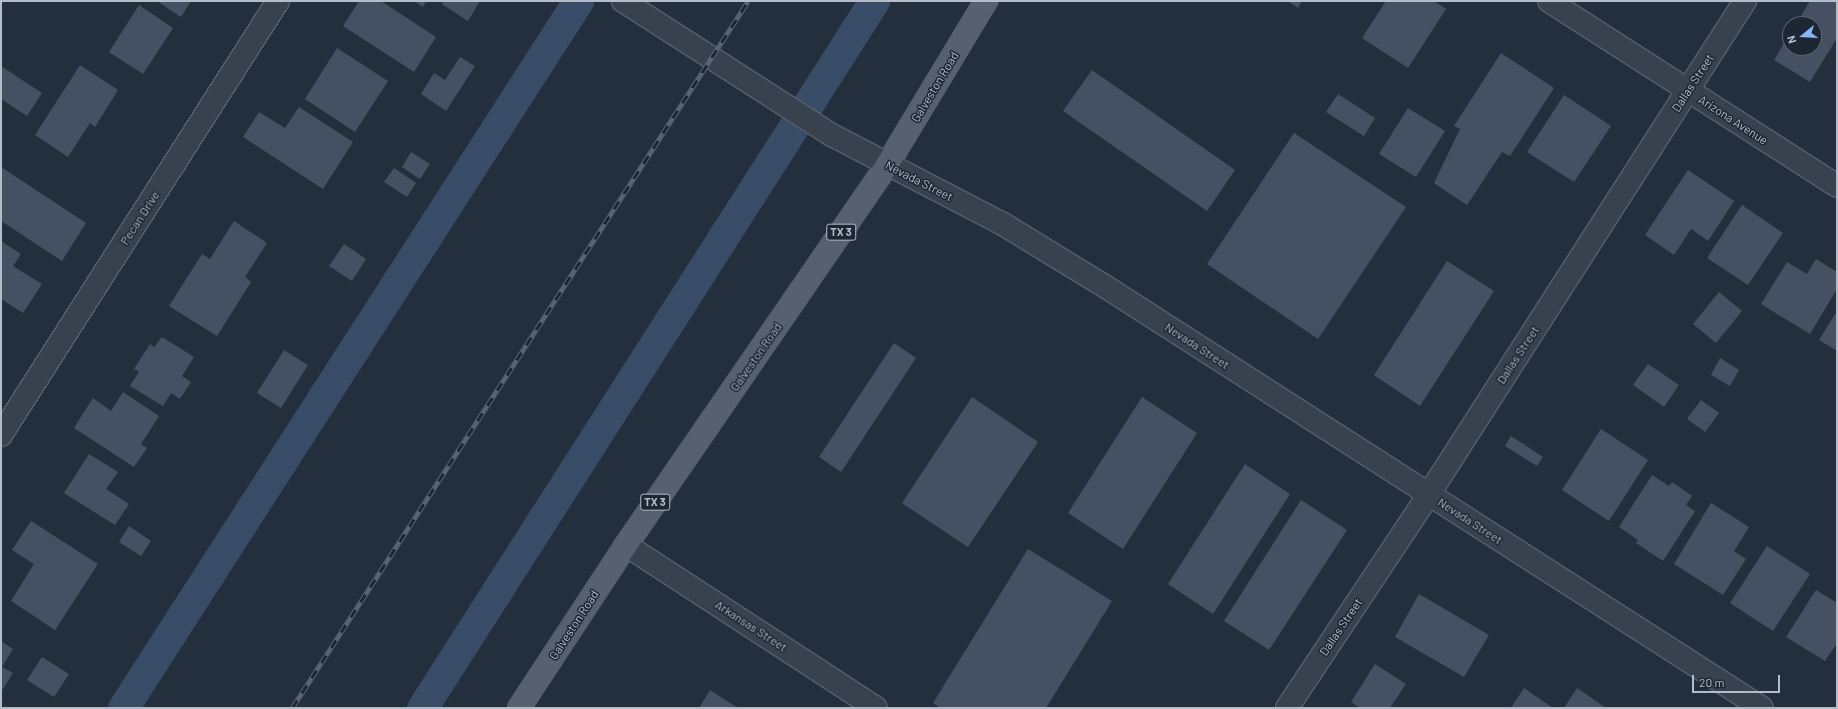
<!DOCTYPE html>
<html>
<head>
<meta charset="utf-8">
<style>
  body { margin:0 }
  #map { position:relative; width:1838px; height:709px; overflow:hidden; background:#242f3e; font-family:Barlow,sans-serif }
  div>[style] { position:absolute }
  .canal>* { height:31px; margin:-15.5px; padding:0 15.5px; transform-origin:15.5px; border-radius:15.5px; background:#394c67 }
  .building>* { inset:0; background:#455162 }
  .roads { filter:drop-shadow(1px 0 #565f6c) drop-shadow(-1px 0 #565f6c) drop-shadow(0 1px #565f6c) drop-shadow(0 -1px #565f6c) }
  .minor>* { height:22px; margin:-11px; padding:0 11px; transform-origin:11px; border-radius:11px; background:#38414e }
  .major>* { height:22px; margin:-11px; padding:0 11px; transform-origin:11px; border-radius:11px; background:#56606e }
  .rail>* { height:4.5px; margin-top:-2.25px; transform-origin:0; background:repeating-linear-gradient(90deg,#1d2633 0 9px,#5a6575 0 18px); box-sizing:border-box; border-block:1px solid #5a6575 }
  span { translate:-50% -50%; white-space:nowrap; text-align:center; line-height:1.15; -webkit-text-stroke:3px #1d2633; paint-order:stroke }
  .shield-label span { padding:1px 3px; background:#1d2633; border:1px solid; border-radius:3px; -webkit-text-stroke-width:0 }
  .shield-label { font-size:11px; color:#b4bcc9; font-weight:700 }
  .street-label { font-size:12px; color:#b4bcc9 }
  .frame { position:absolute; inset:0; border:2px solid #b4bcc9; pointer-events:none }
  .north { position:absolute; left:1782px; top:16px; width:40px; height:40px; box-sizing:border-box; background:#1d2633; border:1px solid #59626f; border-radius:50%; rotate:252deg; font-size:11px; font-weight:700; line-height:16px; text-align:center; color:#b4bcc9 }
  .north::after { content:''; display:block; margin:auto; width:14px; height:18px; background:#8ab4f8; clip-path:polygon(50% 0,100% 100%,50% 72%,0 100%) }
  .scale { position:absolute; left:1692px; top:675px; width:88px; height:18px; box-sizing:border-box; border:2px solid #b4bcc9; border-top:0; padding-left:5px; font-size:12px; line-height:14px; white-space:nowrap; color:#b4bcc9; -webkit-text-stroke:3px #1d2633; paint-order:stroke }
</style>
</head>
<body>
<div id="map">
  <div class="canal">
    <i style="left:123px;top:708px;width:841px;rotate:-57.24deg"></i>
    <i style="left:422px;top:708px;width:839px;rotate:-57.41deg"></i>
  </div>
  <div class="building">
    <i style="clip-path:polygon(157px 1px,191px 1px,181px 17px)"></i>
    <i style="clip-path:polygon(359px 1px,381px 1px,436px 37px,414px 72px,343px 26px)"></i>
    <i style="clip-path:polygon(414px 1px,426px 1px,423px 7px)"></i>
    <i style="clip-path:polygon(443px 1px,480px 1px,468px 21px,442px 4px)"></i>
    <i style="clip-path:polygon(1288px 1px,1302px 1px,1298px 8px)"></i>
    <i style="clip-path:polygon(1386px 1px,1434px 1px,1446px 9px,1408px 68px,1362px 38px)"></i>
    <i style="clip-path:polygon(1810px 1px,1837px 1px,1837px 38px,1810px 82px,1774px 60px,1790px 33px,1790px 48px,1814px 48px,1814px 24px,1796px 24px)"></i>
    <i style="clip-path:polygon(139px 5px,173px 28px,143px 74px,109px 52px)"></i>
    <i style="clip-path:polygon(337px 48px,388px 81px,355px 132px,305px 99px)"></i>
    <i style="clip-path:polygon(1501px 53px,1554px 88px,1510px 156px,1502px 152px,1467px 205px,1434px 183px,1460px 129px,1454px 126px)"></i>
    <i style="clip-path:polygon(460px 57px,475px 66px,446px 111px,421px 94px,434px 73px,445px 80px)"></i>
    <i style="clip-path:polygon(80px 65px,118px 90px,95px 127px,90px 123px,68px 157px,35px 135px)"></i>
    <i style="clip-path:polygon(1px 66px,42px 93px,27px 116px,1px 99px)"></i>
    <i style="clip-path:polygon(1092px 70px,1235px 170px,1207px 211px,1063px 111px)"></i>
    <i style="clip-path:polygon(1338px 94px,1375px 118px,1364px 136px,1326px 112px)"></i>
    <i style="clip-path:polygon(1564px 95px,1611px 126px,1574px 182px,1527px 152px)"></i>
    <i style="clip-path:polygon(299px 107px,353px 142px,323px 189px,243px 137px,259px 112px,285px 128px)"></i>
    <i style="clip-path:polygon(1408px 108px,1445px 131px,1416px 177px,1379px 154px)"></i>
    <i style="clip-path:polygon(1294px 133px,1406px 207px,1318px 339px,1207px 264px)"></i>
    <i style="clip-path:polygon(411px 152px,430px 164px,420px 179px,402px 167px)"></i>
    <i style="clip-path:polygon(1px 167px,86px 223px,62px 261px,1px 221px)"></i>
    <i style="clip-path:polygon(394px 168px,416px 183px,407px 197px,384px 182px)"></i>
    <i style="clip-path:polygon(1688px 170px,1734px 201px,1708px 241px,1691px 229px,1674px 255px,1645px 235px)"></i>
    <i style="clip-path:polygon(1742px 205px,1783px 233px,1748px 285px,1707px 258px)"></i>
    <i style="clip-path:polygon(234px 221px,267px 243px,245px 277px,251px 282px,217px 336px,169px 306px,202px 254px,210px 259px)"></i>
    <i style="clip-path:polygon(1px 241px,21px 254px,13px 266px,42px 284px,23px 313px,1px 299px)"></i>
    <i style="clip-path:polygon(344px 244px,366px 259px,352px 281px,329px 266px)"></i>
    <i style="clip-path:polygon(1816px 259px,1837px 272px,1837px 289px,1810px 334px,1761px 304px,1787px 262px,1807px 274px)"></i>
    <i style="clip-path:polygon(1447px 261px,1494px 291px,1420px 406px,1374px 375px)"></i>
    <i style="clip-path:polygon(1719px 292px,1742px 311px,1716px 343px,1693px 324px)"></i>
    <i style="clip-path:polygon(1837px 311px,1837px 351px,1819px 340px)"></i>
    <i style="clip-path:polygon(162px 337px,194px 357px,182px 376px,191px 382px,180px 399px,171px 393px,163px 406px,130px 386px,139px 372px,134px 369px,150px 344px,154px 347px)"></i>
    <i style="clip-path:polygon(894px 343px,916px 358px,841px 472px,819px 457px)"></i>
    <i style="clip-path:polygon(284px 350px,308px 365px,281px 408px,257px 393px)"></i>
    <i style="clip-path:polygon(1720px 358px,1739px 370px,1730px 386px,1711px 375px)"></i>
    <i style="clip-path:polygon(1648px 364px,1679px 385px,1664px 407px,1633px 385px)"></i>
    <i style="clip-path:polygon(123px 392px,159px 416px,141px 444px,147px 448px,134px 467px,74px 428px,93px 398px,111px 411px)"></i>
    <i style="clip-path:polygon(972px 397px,1038px 442px,968px 547px,902px 503px)"></i>
    <i style="clip-path:polygon(1142px 397px,1197px 433px,1123px 549px,1068px 513px)"></i>
    <i style="clip-path:polygon(1701px 400px,1719px 413px,1705px 432px,1687px 419px)"></i>
    <i style="clip-path:polygon(1601px 429px,1648px 460px,1609px 521px,1562px 490px)"></i>
    <i style="clip-path:polygon(1511px 436px,1543px 457px,1537px 466px,1505px 446px)"></i>
    <i style="clip-path:polygon(89px 454px,118px 472px,106px 489px,129px 504px,115px 525px,64px 493px)"></i>
    <i style="clip-path:polygon(1245px 464px,1290px 494px,1213px 614px,1168px 584px)"></i>
    <i style="clip-path:polygon(1652px 475px,1669px 486px,1672px 482px,1692px 496px,1686px 505px,1695px 511px,1663px 561px,1636px 543px,1638px 540px,1619px 527px)"></i>
    <i style="clip-path:polygon(1301px 500px,1347px 530px,1269px 650px,1224px 621px)"></i>
    <i style="clip-path:polygon(1711px 503px,1749px 527px,1734px 551px,1746px 559px,1723px 595px,1674px 564px)"></i>
    <i style="clip-path:polygon(31px 521px,98px 564px,55px 630px,11px 601px,34px 564px,12px 550px)"></i>
    <i style="clip-path:polygon(129px 526px,151px 541px,141px 556px,119px 542px)"></i>
    <i style="clip-path:polygon(1767px 546px,1810px 574px,1773px 631px,1730px 603px)"></i>
    <i style="clip-path:polygon(1028px 549px,1112px 601px,1046px 708px,941px 708px,933px 703px)"></i>
    <i style="clip-path:polygon(1816px 590px,1837px 603px,1837px 643px,1825px 661px,1786px 637px)"></i>
    <i style="clip-path:polygon(1419px 594px,1489px 635px,1464px 677px,1395px 637px)"></i>
    <i style="clip-path:polygon(1px 641px,13px 649px,2px 667px,13px 673px,1px 692px)"></i>
    <i style="clip-path:polygon(42px 657px,69px 674px,54px 697px,27px 680px)"></i>
    <i style="clip-path:polygon(1375px 664px,1406px 684px,1390px 708px,1360px 708px,1351px 702px)"></i>
    <i style="clip-path:polygon(1524px 688px,1553px 708px,1511px 708px)"></i>
    <i style="clip-path:polygon(1577px 688px,1606px 708px,1564px 708px)"></i>
    <i style="clip-path:polygon(710px 690px,738px 708px,699px 708px)"></i>
  </div>
  <div class="roads">
    <div class="minor">
      <i style="left:623px;top:1px;width:248px;rotate:32.7deg"></i>
      <i style="left:832px;top:135px;width:193px;rotate:27.5deg"></i>
      <i style="left:1003px;top:224px;width:121px;rotate:31.5deg"></i>
      <i style="left:1106px;top:287px;width:779px;rotate:32.69deg"></i>
      <i style="left:1549px;top:1px;width:342px;rotate:32.7deg"></i>
      <i style="left:1px;top:435px;width:515px;rotate:-57.45deg"></i>
      <i style="left:626px;top:545px;width:298px;rotate:33.1deg"></i>
      <i style="left:1287px;top:708px;width:257px;rotate:-56.4deg"></i>
      <i style="left:1429px;top:494px;width:586px;rotate:-57.34deg"></i>
    </div>
    <div class="major">
      <i style="left:519px;top:708px;width:195px;rotate:-56.7deg"></i>
      <i style="left:626px;top:545px;width:461px;rotate:-55.5deg"></i>
      <i style="left:887px;top:165px;width:192px;rotate:-58.9deg"></i>
    </div>
  </div>
  <div class="rail">
    <i style="left:292px;top:708px;width:841px;rotate:-57.18deg"></i>
  </div>
  <div class="shield-label">
    <span style="left:841px;top:232px">TX 3</span>
    <span style="left:655px;top:502px">TX 3</span>
  </div>
  <div class="street-label">
    <span style="left:1693px;top:83px;rotate:-57deg">Dallas Street</span>
    <span style="left:935px;top:87px;rotate:-59deg">Galveston Road</span>
    <span style="left:1733px;top:120px;rotate:33deg">Arizona Avenue</span>
    <span style="left:919px;top:181px;rotate:27deg">Nevada Street</span>
    <span style="left:140px;top:218px;rotate:-57deg">Pecan Drive</span>
    <span style="left:1197px;top:346px;rotate:33deg">Nevada Street</span>
    <span style="left:1518px;top:355px;rotate:-57deg">Dallas Street</span>
    <span style="left:756px;top:357px;rotate:-55deg">Galveston Road</span>
    <span style="left:1470px;top:521px;rotate:33deg">Nevada Street</span>
    <span style="left:574px;top:625px;rotate:-57deg">Galveston Road</span>
    <span style="left:751px;top:626px;rotate:33deg">Arkansas Street</span>
    <span style="left:1341px;top:627px;rotate:-56deg">Dallas Street</span>
  </div>
  <div class="frame"></div>
  <div class="north">N</div>
  <div class="scale">20 m</div>
</div>
</body>
</html>
